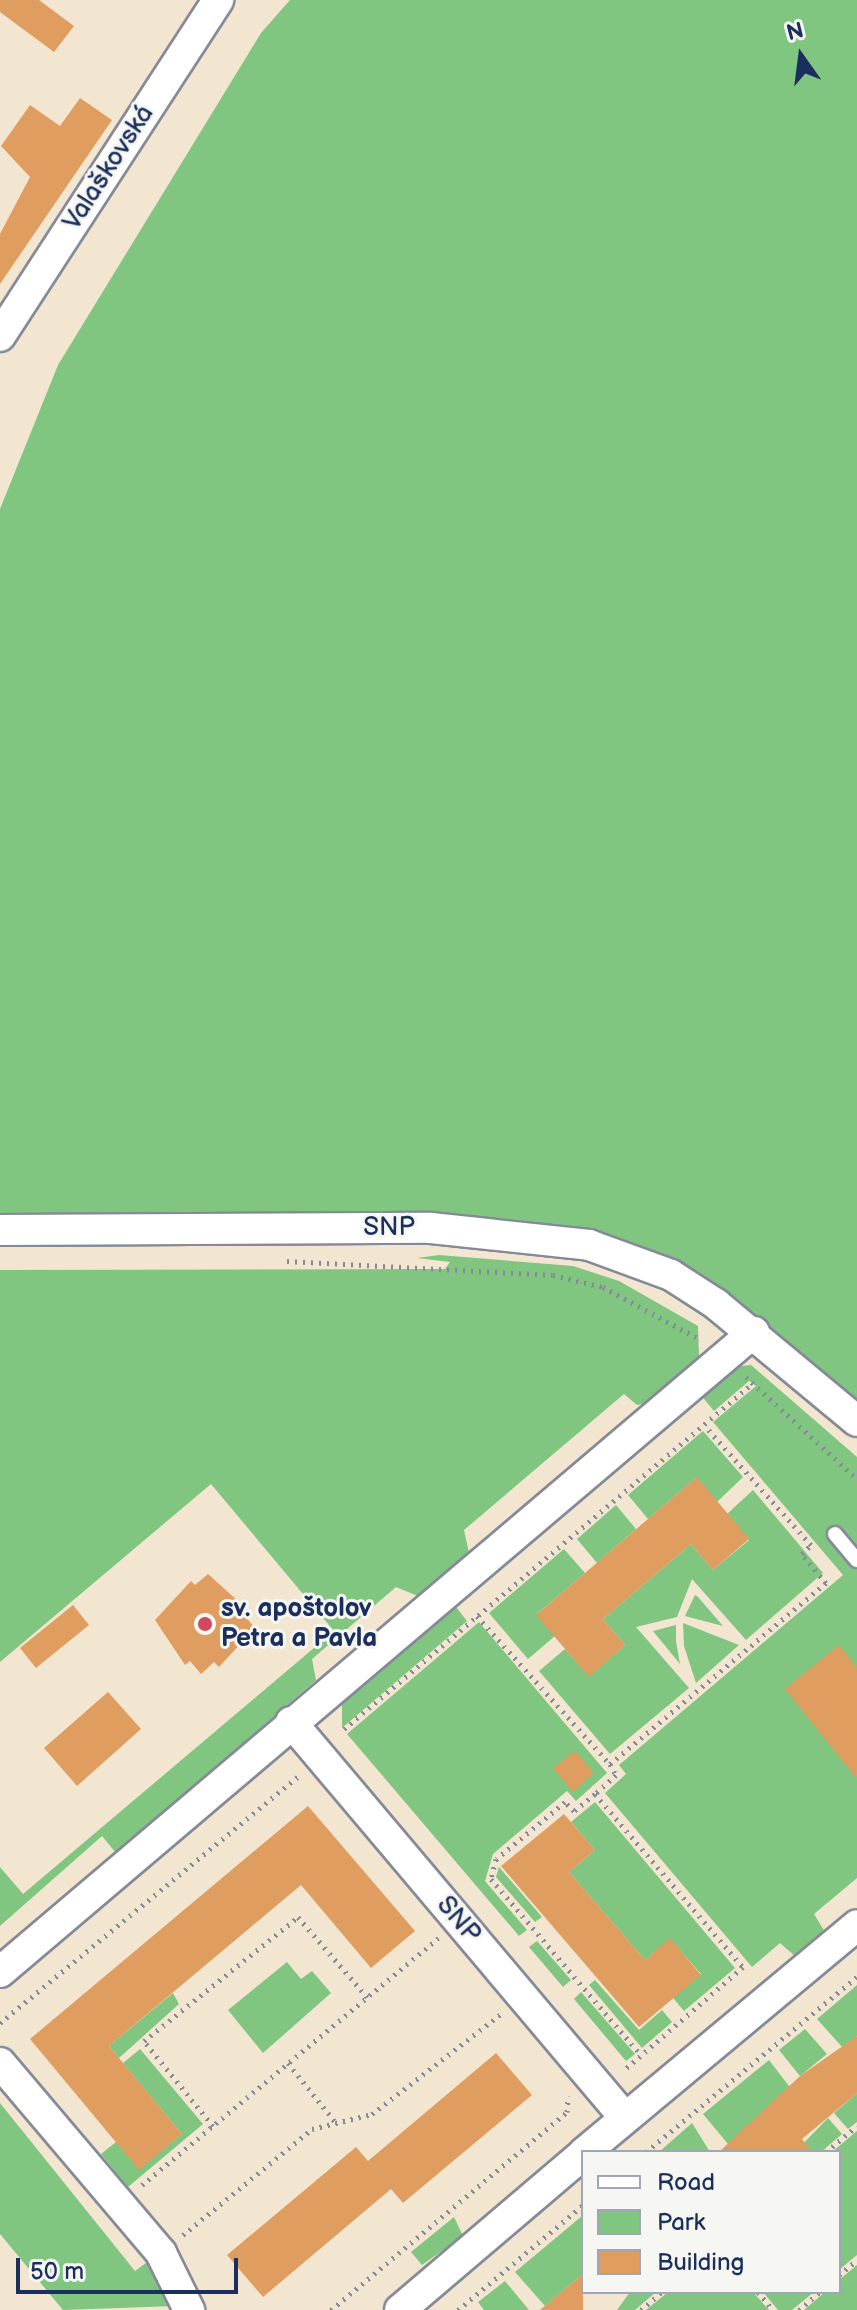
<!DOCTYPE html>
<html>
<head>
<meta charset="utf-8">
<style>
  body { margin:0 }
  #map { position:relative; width:857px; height:2310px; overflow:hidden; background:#f2e6d1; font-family:"Balsamiq Sans",sans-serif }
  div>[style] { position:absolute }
  .green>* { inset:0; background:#80c580 }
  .building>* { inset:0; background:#df9d60 }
  .path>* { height:5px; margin-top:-2.5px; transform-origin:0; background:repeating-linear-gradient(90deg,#868a98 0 2px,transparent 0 8px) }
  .roads { filter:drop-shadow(2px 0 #868a98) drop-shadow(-2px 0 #868a98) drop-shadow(0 2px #868a98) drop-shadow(0 -2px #868a98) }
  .service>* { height:14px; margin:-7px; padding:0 7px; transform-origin:7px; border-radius:7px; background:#fff }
  .minor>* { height:30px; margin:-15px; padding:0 15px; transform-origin:15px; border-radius:15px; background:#fff }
  .dots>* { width:22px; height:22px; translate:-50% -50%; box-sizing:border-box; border:4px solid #f6f6f2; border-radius:50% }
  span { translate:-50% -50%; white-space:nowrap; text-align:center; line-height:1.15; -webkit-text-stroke:6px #f6f6f2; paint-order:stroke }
  .street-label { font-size:26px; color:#1b2f5e }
  .poi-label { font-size:26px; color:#1b2f5e; font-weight:700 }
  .left { translate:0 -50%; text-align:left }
  .legend { position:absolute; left:581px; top:2150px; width:260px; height:144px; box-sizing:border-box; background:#f6f6f2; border:2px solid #9ea6b7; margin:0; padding:10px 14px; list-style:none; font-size:24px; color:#1b2f5e }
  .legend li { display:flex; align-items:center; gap:16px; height:40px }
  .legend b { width:40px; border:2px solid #9ea6b7 }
  .north { position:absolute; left:761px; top:16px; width:80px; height:80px; -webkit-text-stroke:6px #f6f6f2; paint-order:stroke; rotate:346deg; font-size:22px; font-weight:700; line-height:32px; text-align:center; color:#1b2f5e }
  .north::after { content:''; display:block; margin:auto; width:28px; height:36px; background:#1b2f5e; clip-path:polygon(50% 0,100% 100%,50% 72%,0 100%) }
  .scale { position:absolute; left:16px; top:2258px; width:222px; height:36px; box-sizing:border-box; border:4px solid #1b2f5e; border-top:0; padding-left:10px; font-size:24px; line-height:28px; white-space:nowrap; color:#1b2f5e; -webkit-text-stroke:6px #f6f6f2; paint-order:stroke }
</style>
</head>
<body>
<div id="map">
  <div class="green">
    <i style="clip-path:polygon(290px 0,857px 0,857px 1421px,754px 1332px,589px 1245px,0 1230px,0 509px,58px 365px,261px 33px)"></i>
    <i style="clip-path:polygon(439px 1255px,573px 1266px,619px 1281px,698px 1326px,699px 1356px,647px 1403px,637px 1405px,624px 1394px,464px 1530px,469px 1553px,418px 1596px,396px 1587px,312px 1659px,316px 1680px,127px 1844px,116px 1853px,102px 1836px,0 1926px,0 1867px,23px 1894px,334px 1631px,211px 1484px,0 1662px,0 1270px,445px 1269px,450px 1262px,417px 1258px)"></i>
    <i style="clip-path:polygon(751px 1365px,857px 1457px,857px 1878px,814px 1914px,825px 1932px,796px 1957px,780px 1943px,752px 1967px,605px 1793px,626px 1774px,619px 1765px,843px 1575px,713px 1422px,756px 1386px,749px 1381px,714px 1411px,699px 1393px,732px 1367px)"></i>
    <i style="clip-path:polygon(703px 1431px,743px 1477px,717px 1502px,696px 1478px,648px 1519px,628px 1495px)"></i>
    <i style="clip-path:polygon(753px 1490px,823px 1573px,746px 1640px,692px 1579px,677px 1617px,636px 1627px,689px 1688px,610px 1754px,539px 1671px,565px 1649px,589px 1676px,625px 1645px,603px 1619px,691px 1544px,713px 1570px,749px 1540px,727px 1514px)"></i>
    <i style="clip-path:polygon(616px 1505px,636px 1529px,597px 1563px,577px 1539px)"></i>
    <i style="clip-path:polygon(564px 1549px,585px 1573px,537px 1614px,555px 1636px,528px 1659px,489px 1613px)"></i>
    <i style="clip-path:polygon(695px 1595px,698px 1597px,723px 1626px,685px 1616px)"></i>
    <i style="clip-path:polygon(453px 1603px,467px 1621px,342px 1728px,342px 1704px,351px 1690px)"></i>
    <i style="clip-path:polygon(479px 1622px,607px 1773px,576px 1801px,567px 1791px,493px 1854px,485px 1881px,527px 1930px,519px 1936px,347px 1734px)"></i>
    <i style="clip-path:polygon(683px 1623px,739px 1645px,696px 1683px,684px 1646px)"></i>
    <i style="clip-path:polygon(676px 1625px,676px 1641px,680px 1664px,653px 1631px)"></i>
    <i style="clip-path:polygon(595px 1802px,735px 1968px,684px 2011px,673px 1998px,701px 1974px,670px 1939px,645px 1960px,569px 1872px,595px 1850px,571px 1822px)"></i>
    <i style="clip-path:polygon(499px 1867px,542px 1917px,535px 1922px,496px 1877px)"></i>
    <i style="clip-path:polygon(537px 1941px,571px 1980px,563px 1987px,529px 1947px)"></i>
    <i style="clip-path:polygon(287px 1962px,301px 1979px,312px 1971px,331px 1993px,263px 2053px,228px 2010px)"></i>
    <i style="clip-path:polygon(595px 1980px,639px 2030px,662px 2010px,672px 2022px,642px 2048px,589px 1985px)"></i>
    <i style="clip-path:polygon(857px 1985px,857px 2036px,843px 2048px,817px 2019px)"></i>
    <i style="clip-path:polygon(581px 1992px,635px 2054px,626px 2061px,574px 1999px)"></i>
    <i style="clip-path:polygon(173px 1993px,179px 2004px,119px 2058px,109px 2046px)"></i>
    <i style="clip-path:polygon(805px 2029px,827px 2054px,800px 2076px,779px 2050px)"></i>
    <i style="clip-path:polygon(140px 2049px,203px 2124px,128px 2187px,101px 2154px,116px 2142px,139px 2169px,182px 2134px,123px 2063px)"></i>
    <i style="clip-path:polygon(769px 2060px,792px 2090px,728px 2144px,703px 2114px)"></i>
    <i style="clip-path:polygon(857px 2093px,857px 2122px,848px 2129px,834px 2113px)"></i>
    <i style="clip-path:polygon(0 2103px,135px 2271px,154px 2257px,175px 2306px,63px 2310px,0 2234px)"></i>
    <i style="clip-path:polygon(828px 2118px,842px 2134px,821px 2152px,795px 2152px)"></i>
    <i style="clip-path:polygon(692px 2123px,710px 2152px,659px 2152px)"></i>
    <i style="clip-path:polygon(857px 2131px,857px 2255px,839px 2270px,839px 2152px,832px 2152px)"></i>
    <i style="clip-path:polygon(582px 2216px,583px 2274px,545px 2306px,515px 2272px)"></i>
    <i style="clip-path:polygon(454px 2217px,463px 2236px,422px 2265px,411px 2252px)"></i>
    <i style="clip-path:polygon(857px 2265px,857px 2310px,804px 2310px,825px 2292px,839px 2292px,839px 2280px)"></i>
    <i style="clip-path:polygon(505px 2281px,529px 2310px,484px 2310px,478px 2302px)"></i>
    <i style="clip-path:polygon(630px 2292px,656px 2292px,635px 2310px,617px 2310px)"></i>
    <i style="clip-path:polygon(668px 2292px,753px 2292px,769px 2310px,646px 2310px)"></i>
    <i style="clip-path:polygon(763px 2292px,814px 2292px,792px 2310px,778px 2310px)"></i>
  </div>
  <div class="building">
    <i style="clip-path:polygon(0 0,39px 0,74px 26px,54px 52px,0 12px)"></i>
    <i style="clip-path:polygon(80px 98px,112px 120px,0 284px,0 234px,30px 177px,1px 146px,30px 105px,60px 126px)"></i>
    <i style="clip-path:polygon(697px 1477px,749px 1539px,713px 1570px,691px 1544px,603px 1619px,625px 1645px,589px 1677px,536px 1615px)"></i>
    <i style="clip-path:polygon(208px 1574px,248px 1610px,244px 1615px,255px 1628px,219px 1667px,214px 1662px,201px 1674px,190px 1661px,185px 1665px,155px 1620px,191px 1581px,195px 1585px)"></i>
    <i style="clip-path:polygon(73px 1605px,89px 1625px,36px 1668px,20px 1648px)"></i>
    <i style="clip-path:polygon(839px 1645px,857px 1668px,857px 1779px,785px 1689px)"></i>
    <i style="clip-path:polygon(108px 1692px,141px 1729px,77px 1786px,44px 1748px)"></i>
    <i style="clip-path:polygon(575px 1751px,594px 1773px,573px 1792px,553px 1768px)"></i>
    <i style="clip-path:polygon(308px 1806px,415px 1931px,371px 1968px,301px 1885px,109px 2046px,182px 2134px,139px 2170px,30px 2039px)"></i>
    <i style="clip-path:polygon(564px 1814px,595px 1850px,569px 1872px,645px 1960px,670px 1938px,701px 1975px,639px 2027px,501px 1866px)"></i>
    <i style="clip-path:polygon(857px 2036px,857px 2093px,802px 2139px,812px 2152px,719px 2152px,800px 2076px)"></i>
    <i style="clip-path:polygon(496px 2053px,532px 2095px,403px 2203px,391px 2189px,263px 2297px,227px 2255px,356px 2147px,368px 2161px)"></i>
    <i style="clip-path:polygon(583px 2274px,583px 2310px,540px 2310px)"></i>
  </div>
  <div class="path">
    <i style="left:287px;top:1261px;width:266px;rotate:3deg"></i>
    <i style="left:553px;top:1275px;width:51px;rotate:13.5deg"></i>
    <i style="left:603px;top:1287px;width:111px;rotate:28.4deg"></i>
    <i style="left:746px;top:1377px;width:151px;rotate:42.6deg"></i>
    <i style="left:477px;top:1616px;width:199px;rotate:48.1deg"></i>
    <i style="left:610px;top:1764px;width:13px;rotate:61deg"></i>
    <i style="left:616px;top:1775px;width:28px;rotate:138deg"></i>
    <i style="left:595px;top:1794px;width:228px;rotate:49.5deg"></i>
    <i style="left:743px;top:1967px;width:159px;rotate:139.1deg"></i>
    <i style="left:344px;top:1729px;width:536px;rotate:-40.23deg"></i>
    <i style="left:610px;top:1764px;width:282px;rotate:-40deg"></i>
    <i style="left:826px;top:1583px;width:38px;rotate:-130deg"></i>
    <i style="left:802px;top:1554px;width:13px;rotate:-45deg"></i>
    <i style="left:811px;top:1545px;width:159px;rotate:-131.7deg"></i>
    <i style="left:595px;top:1794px;width:27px;rotate:141deg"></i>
    <i style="left:574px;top:1811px;width:13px;rotate:-135deg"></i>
    <i style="left:565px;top:1802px;width:89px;rotate:140.4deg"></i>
    <i style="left:496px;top:1859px;width:21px;rotate:104deg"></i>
    <i style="left:491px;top:1879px;width:231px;rotate:49.6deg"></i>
    <i style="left:0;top:2023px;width:391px;rotate:-39.6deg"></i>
    <i style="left:288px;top:2063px;width:77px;rotate:51.3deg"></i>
    <i style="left:213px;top:2126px;width:109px;rotate:-129.1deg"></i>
    <i style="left:144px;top:2041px;width:198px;rotate:-38.8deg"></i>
    <i style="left:298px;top:1917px;width:106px;rotate:49.2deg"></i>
    <i style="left:646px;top:2152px;width:274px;rotate:-39.7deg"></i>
    <i style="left:826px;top:2152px;width:40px;rotate:-40deg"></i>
    <i style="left:142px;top:2185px;width:386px;rotate:-39.8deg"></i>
    <i style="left:183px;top:2235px;width:167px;rotate:-39.4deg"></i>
    <i style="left:312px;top:2129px;width:62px;rotate:-14deg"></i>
    <i style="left:372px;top:2114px;width:165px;rotate:-37.8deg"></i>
    <i style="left:839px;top:2275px;width:23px;rotate:-40deg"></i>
    <i style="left:758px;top:2292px;width:23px;rotate:50deg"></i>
    <i style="left:331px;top:2310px;width:308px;rotate:-40deg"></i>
    <i style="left:567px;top:2112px;width:16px;rotate:-86deg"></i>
    <i style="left:458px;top:2310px;width:163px;rotate:-40deg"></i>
    <i style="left:641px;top:2310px;width:28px;rotate:-41deg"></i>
    <i style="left:799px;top:2310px;width:28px;rotate:-41deg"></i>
  </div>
  <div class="roads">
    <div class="service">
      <i style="left:835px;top:1534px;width:34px;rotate:50deg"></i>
    </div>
    <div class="minor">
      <i style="left:0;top:336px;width:401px;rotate:-57deg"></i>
      <i style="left:0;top:1230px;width:431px;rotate:-0.3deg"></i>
      <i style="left:431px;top:1228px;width:159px;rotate:6.1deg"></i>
      <i style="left:589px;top:1245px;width:87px;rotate:20.1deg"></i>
      <i style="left:671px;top:1275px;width:54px;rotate:32.8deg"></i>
      <i style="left:716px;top:1304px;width:183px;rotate:39.7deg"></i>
      <i style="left:291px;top:1722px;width:518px;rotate:49.85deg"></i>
      <i style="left:0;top:1972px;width:989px;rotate:-40.32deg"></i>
      <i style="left:0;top:2063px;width:249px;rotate:49.7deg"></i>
      <i style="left:161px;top:2253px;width:64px;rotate:63.8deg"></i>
      <i style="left:585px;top:2152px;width:354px;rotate:-39.8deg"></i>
      <i style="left:400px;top:2310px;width:240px;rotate:-40.4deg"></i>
    </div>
  </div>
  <div class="dots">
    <i style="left:205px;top:1624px;background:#d1495b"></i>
  </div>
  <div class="street-label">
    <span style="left:109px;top:168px;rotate:-57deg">Valaškovská</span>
    <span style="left:389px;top:1228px">SNP</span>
    <span style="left:458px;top:1920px;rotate:50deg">SNP</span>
  </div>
  <div class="poi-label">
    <span class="left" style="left:221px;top:1624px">sv. apoštolov<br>Petra a Pavla</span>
  </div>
  <ul class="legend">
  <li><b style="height:10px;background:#fff"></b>Road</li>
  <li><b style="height:22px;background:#80c580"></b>Park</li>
  <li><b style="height:22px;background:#df9d60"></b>Building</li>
  </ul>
  <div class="north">N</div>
  <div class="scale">50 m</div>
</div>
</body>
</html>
